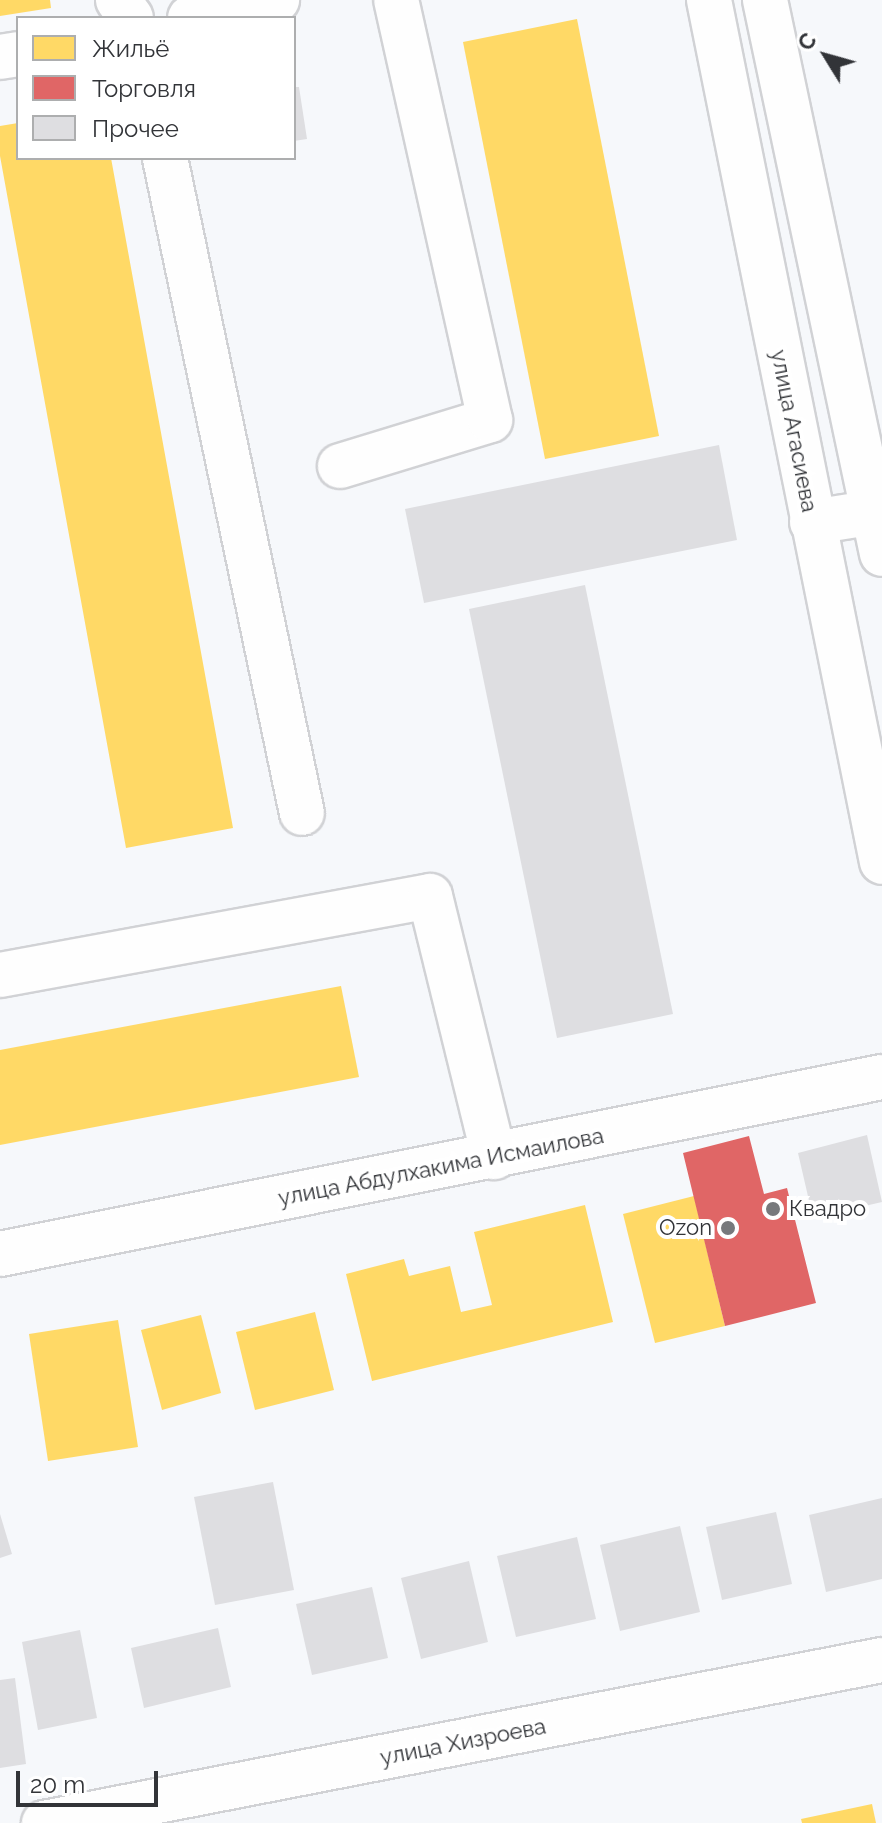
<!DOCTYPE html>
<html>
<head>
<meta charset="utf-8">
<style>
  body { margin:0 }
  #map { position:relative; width:882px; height:1823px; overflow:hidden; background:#f6f8fb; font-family:Raleway,sans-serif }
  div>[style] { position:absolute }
  .homes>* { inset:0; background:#ffd966 }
  .shops>* { inset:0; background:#e06666 }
  .building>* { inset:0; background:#dedee1 }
  .roads { filter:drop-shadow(2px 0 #d1d2d5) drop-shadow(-2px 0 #d1d2d5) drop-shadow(0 2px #d1d2d5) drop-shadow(0 -2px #d1d2d5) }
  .minor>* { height:44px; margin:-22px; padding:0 22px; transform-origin:22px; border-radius:22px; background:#fefefe }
  .major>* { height:44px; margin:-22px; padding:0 22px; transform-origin:22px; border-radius:22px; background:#fefefe }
  .dots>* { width:22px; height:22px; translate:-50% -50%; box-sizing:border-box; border:4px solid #fff; border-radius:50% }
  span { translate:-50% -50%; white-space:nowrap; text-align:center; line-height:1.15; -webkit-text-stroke:8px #fff; paint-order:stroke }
  .street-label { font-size:22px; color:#323438 }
  .poi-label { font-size:22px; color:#323438 }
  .left { translate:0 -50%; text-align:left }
  .right { translate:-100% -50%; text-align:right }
  .legend { position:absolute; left:16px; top:16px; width:280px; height:144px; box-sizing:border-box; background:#fff; border:2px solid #adaeaf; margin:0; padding:10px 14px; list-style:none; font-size:24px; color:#323438 }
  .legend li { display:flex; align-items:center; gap:16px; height:40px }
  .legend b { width:40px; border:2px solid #adaeaf }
  .north { position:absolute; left:786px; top:16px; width:80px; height:80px; -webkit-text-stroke:6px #fff; paint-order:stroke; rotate:307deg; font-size:22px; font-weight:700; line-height:32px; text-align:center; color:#323438 }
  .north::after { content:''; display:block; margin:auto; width:28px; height:36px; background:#323438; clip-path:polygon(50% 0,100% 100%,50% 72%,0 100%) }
  .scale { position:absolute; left:16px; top:1771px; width:142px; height:36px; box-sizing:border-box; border:4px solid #323438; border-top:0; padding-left:10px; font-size:24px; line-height:28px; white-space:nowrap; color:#323438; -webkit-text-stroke:6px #fff; paint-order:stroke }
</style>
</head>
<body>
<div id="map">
  <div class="homes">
    <i style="clip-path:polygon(0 0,50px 0,51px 8px,0 16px)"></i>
    <i style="clip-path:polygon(577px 19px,659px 436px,545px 459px,463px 42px)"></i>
    <i style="clip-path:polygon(18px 123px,18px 158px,111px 158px,233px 828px,126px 848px,0 156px,0 126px)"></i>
    <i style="clip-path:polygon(341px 986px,359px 1077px,0 1145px,0 1050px)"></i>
    <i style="clip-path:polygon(694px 1196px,725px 1326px,655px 1343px,623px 1214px)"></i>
    <i style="clip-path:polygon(585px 1205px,613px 1322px,372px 1381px,346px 1274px,404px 1259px,409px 1276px,450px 1266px,461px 1312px,492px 1305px,474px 1232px)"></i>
    <i style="clip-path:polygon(315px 1312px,334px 1390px,255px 1410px,236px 1332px)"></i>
    <i style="clip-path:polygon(201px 1315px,221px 1393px,162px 1410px,141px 1330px)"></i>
    <i style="clip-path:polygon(118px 1320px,138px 1447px,48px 1461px,29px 1334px)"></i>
    <i style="clip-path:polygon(872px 1804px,876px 1823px,802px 1823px,801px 1819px)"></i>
  </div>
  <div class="shops">
    <i style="clip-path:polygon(749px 1136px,764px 1194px,787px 1188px,816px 1303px,725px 1326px,683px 1153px)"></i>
  </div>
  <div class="building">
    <i style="clip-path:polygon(294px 87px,299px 87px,307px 139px,294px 141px)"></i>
    <i style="clip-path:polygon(719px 445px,737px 540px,424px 603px,405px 509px)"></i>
    <i style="clip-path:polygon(585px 585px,673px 1014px,557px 1038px,469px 609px)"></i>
    <i style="clip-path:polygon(867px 1135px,882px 1202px,813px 1218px,798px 1153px)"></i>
    <i style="clip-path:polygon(273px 1482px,294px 1590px,215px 1605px,194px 1497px)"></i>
    <i style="clip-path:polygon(882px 1498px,882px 1579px,826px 1592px,809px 1515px)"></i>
    <i style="clip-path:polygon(776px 1512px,792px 1584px,722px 1600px,706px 1527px)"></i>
    <i style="clip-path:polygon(0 1514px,12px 1554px,0 1558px)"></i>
    <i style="clip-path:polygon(680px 1526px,700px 1612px,620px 1631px,600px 1545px)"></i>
    <i style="clip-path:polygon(577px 1537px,596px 1619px,516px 1637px,497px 1556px)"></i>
    <i style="clip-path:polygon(469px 1561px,488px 1642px,421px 1659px,401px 1578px)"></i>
    <i style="clip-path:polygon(372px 1587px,388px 1658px,312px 1675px,296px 1604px)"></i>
    <i style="clip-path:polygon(218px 1628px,231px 1687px,144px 1708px,131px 1648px)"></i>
    <i style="clip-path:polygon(80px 1630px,97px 1718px,38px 1730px,22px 1642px)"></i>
    <i style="clip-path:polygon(15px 1678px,26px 1764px,0 1768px,0 1680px)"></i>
  </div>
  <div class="roads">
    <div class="minor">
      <i style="left:118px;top:0;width:22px;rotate:54deg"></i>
      <i style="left:190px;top:18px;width:89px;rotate:-11.7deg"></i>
      <i style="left:0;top:57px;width:18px;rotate:-9deg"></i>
      <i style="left:165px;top:158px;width:669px;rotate:78.19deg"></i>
      <i style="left:340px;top:466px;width:157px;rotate:-17deg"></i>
      <i style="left:490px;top:420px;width:430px;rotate:-102.6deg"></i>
      <i style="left:812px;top:522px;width:71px;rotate:-8.9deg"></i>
      <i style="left:0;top:975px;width:437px;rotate:-10.4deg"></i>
      <i style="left:430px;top:896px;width:269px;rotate:76.2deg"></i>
      <i style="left:44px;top:1823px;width:854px;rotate:-11.01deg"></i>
    </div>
    <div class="major">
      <i style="left:709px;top:0;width:879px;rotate:78.65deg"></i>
      <i style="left:765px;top:0;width:566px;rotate:78.07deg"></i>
      <i style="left:0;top:1254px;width:900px;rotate:-11.35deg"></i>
    </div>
  </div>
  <div class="dots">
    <i style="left:773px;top:1209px;background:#77797c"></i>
    <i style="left:728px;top:1228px;background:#77797c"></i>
  </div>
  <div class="street-label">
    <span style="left:794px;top:431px;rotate:79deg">улица Агасиева</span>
    <span style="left:441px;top:1167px;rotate:-11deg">улица Абдулхакима Исмаилова</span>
    <span style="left:463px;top:1742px;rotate:-11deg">улица Хизроева</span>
  </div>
  <div class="poi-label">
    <span class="left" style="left:789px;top:1209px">Квадро</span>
    <span class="right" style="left:712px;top:1228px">Ozon</span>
  </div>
  <ul class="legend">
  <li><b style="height:22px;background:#ffd966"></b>Жильё</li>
  <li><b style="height:22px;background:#e06666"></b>Торговля</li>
  <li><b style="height:22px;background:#dedee1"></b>Прочее</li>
  </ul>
  <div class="north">С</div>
  <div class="scale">20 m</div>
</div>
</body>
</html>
